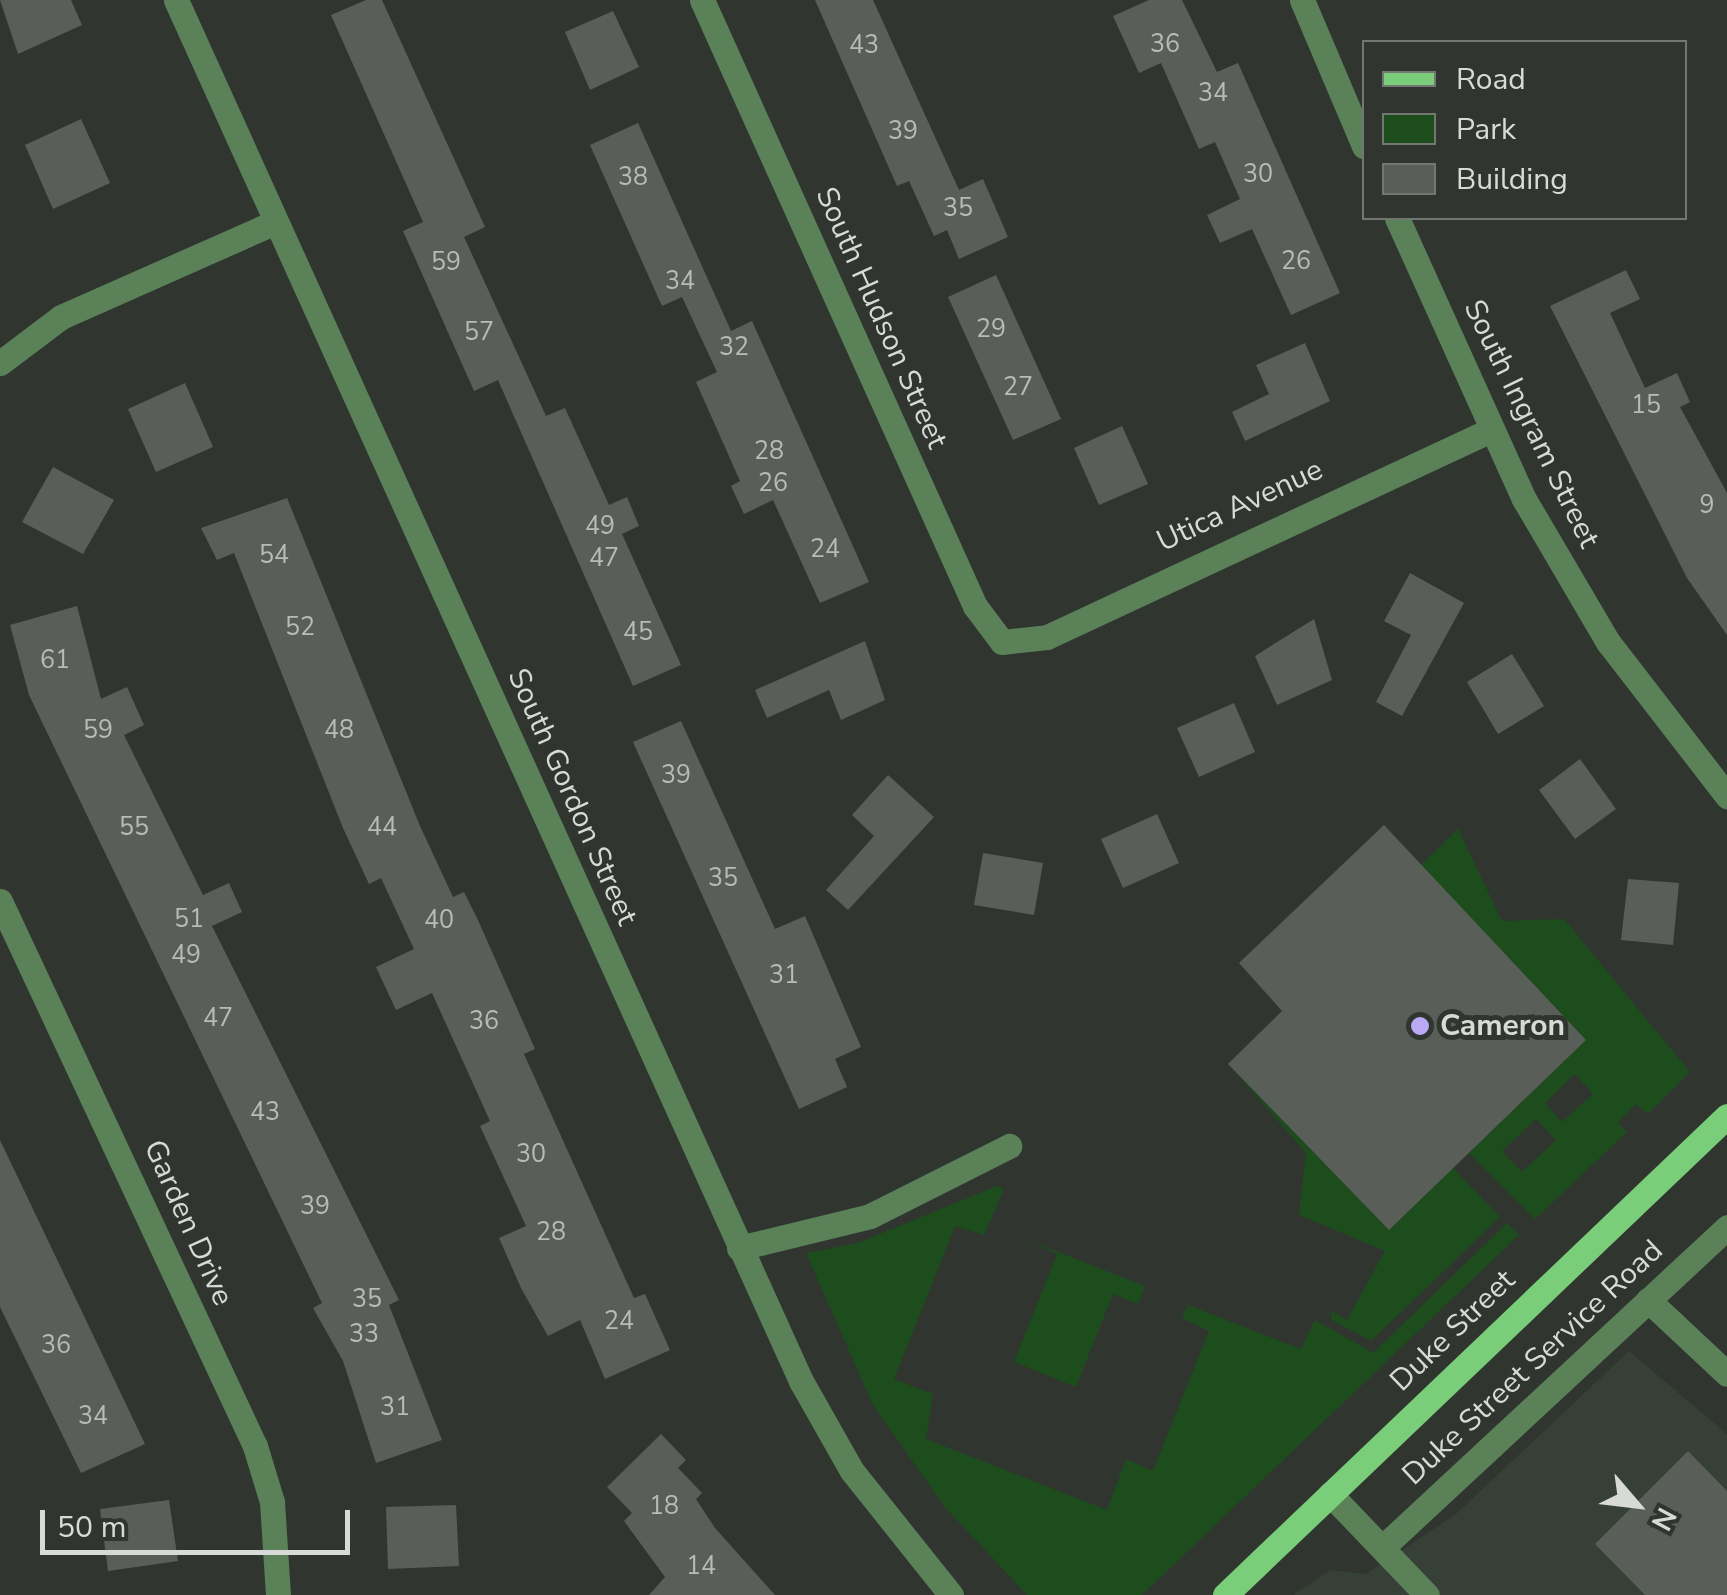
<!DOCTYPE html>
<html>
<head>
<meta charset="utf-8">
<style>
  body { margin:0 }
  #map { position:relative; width:1727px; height:1595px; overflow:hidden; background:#30352f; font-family:"Nunito Sans",sans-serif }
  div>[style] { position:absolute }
  .built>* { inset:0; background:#364036 }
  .green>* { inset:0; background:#1d4d1d }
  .building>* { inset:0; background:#595f58 }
  .minor>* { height:25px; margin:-12.5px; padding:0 12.5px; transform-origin:12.5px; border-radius:12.5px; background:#5a8158 }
  .major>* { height:25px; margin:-12.5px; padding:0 12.5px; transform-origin:12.5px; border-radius:12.5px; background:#7ace79 }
  .dots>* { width:28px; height:28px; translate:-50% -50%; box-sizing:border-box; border:5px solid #30352f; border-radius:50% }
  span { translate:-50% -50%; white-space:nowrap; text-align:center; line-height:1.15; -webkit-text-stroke:10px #30352f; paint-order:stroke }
  .number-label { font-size:25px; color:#b8bbb7 }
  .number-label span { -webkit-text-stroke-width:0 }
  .street-label { font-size:30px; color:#d7dad7 }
  .poi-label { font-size:30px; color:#d7dad7; font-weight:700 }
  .left { translate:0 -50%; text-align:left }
  .legend { position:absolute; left:1362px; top:40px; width:325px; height:180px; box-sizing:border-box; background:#30352f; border:2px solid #737772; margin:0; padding:12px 18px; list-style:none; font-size:30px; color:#d7dad7 }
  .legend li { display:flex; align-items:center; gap:20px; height:50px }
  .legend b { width:50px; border:2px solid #737772 }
  .north { position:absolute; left:1587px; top:1455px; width:100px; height:100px; -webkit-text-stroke:8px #30352f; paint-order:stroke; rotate:118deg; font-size:28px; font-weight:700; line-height:40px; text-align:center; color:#d7dad7 }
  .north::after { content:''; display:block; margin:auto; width:35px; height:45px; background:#d7dad7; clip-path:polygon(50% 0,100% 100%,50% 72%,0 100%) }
  .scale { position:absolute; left:40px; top:1510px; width:310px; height:45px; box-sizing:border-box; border:5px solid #d7dad7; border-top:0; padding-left:12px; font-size:30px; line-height:35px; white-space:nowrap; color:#d7dad7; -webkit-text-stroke:8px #30352f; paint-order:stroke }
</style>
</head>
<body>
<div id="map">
  <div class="built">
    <i style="clip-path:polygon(1629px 1351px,1727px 1434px,1727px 1595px,1293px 1595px,1331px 1570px,1366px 1574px,1456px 1514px)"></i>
  </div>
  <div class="green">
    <i style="clip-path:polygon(evenodd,1458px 829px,1502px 921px,1564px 919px,1690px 1072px,1648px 1114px,1636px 1104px,1618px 1123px,1627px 1132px,1535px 1219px,1469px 1153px,1586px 1040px,1421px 865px,1458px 829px,1575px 1074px,1593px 1094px,1562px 1122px,1545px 1103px,1575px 1074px,1458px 829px,1536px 1119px,1556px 1140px,1522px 1172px,1502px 1151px,1536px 1119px)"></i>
    <i style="clip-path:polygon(1232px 1068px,1389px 1230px,1453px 1168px,1500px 1217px,1371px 1341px,1332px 1320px,1331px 1311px,1347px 1320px,1385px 1251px,1299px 1215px,1306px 1153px)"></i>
    <i style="clip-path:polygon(997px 1186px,1004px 1189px,984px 1235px,955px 1226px,894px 1379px,933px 1394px,926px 1439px,1107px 1510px,1126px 1459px,1153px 1471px,1209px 1331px,1182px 1318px,1188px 1305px,1301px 1349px,1315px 1320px,1373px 1353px,1507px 1223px,1519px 1235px,1142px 1595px,1027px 1595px,944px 1506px,873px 1405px,806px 1253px,858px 1243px)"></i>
    <i style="clip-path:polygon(1030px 1241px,1145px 1286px,1138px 1304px,1113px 1294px,1076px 1387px,1014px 1362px,1057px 1254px)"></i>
  </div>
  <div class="building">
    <i style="clip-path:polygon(0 0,71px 0,82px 25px,18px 54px)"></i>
    <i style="clip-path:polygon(366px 0,382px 0,485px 227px,464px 237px,546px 416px,565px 408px,609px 505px,627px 497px,639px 526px,622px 534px,681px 665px,633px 686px,498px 380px,474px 391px,403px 231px,423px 222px,331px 15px)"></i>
    <i style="clip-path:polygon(815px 0,873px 0,959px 190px,983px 179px,1008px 237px,959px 259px,947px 230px,934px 236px,909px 181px,897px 186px)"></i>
    <i style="clip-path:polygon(1149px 0,1182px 0,1217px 72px,1238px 63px,1340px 293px,1291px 315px,1252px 229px,1220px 243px,1207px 215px,1240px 199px,1215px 142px,1199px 149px,1161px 63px,1139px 73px,1113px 16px)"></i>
    <i style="clip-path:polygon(613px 11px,639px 67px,590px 90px,565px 32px)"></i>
    <i style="clip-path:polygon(81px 119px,110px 183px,53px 209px,25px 145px)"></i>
    <i style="clip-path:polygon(638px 123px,731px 331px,752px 321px,869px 582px,820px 603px,773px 500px,744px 514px,731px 486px,740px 481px,696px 382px,717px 372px,682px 297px,662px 306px,590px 145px)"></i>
    <i style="clip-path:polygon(1626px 270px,1640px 299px,1610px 313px,1645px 388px,1677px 373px,1690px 402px,1680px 407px,1727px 493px,1727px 635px,1687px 578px,1550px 306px)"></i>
    <i style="clip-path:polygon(996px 275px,1061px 419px,1013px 440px,948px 297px)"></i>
    <i style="clip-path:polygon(1305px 343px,1330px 401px,1245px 441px,1232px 412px,1269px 394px,1256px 365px)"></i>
    <i style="clip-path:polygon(185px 383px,213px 447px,156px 472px,128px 409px)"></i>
    <i style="clip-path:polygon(1122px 426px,1148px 484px,1099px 505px,1074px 448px)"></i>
    <i style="clip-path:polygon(53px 467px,114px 500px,83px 554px,22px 522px)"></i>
    <i style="clip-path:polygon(287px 498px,420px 826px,453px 897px,464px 892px,478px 920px,535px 1049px,524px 1054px,556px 1125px,634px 1298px,645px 1294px,670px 1350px,605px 1379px,580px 1320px,548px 1336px,521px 1288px,499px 1238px,526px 1226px,480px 1126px,490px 1121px,432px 993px,396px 1010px,376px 967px,414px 949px,381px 878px,369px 884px,343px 828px,234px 553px,217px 560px,201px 528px)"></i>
    <i style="clip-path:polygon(1410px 573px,1464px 603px,1402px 716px,1376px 702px,1411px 635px,1384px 621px)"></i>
    <i style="clip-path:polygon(77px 606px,101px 699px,127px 687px,144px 725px,124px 735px,203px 895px,229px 883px,242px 912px,212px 926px,399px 1300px,389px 1305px,442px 1440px,376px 1463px,343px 1361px,313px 1308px,322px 1303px,29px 695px,10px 625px)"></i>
    <i style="clip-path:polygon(1314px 619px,1332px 680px,1277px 705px,1255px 656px)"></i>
    <i style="clip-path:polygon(865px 641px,885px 700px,841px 720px,829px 690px,767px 718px,755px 690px)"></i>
    <i style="clip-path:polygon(1512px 654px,1544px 706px,1498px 734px,1467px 682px)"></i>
    <i style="clip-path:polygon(1234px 703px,1255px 752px,1199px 777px,1177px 728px)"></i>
    <i style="clip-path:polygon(681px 721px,775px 929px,805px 916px,861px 1047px,835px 1059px,847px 1087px,799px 1109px,633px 742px)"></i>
    <i style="clip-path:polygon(1580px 759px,1616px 809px,1575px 839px,1539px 790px)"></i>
    <i style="clip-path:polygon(888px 775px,934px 817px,848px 910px,826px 890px,874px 836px,852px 815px)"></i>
    <i style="clip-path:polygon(1157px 814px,1179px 863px,1123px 888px,1101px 839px)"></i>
    <i style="clip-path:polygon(1384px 825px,1586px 1040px,1389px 1230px,1228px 1064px,1282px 1011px,1239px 963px)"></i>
    <i style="clip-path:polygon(983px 853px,1043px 863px,1034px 915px,974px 905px)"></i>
    <i style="clip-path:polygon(1628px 879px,1679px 883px,1673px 945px,1621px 940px)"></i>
    <i style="clip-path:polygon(0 1140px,145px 1444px,81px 1473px,0 1307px)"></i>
    <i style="clip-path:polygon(661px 1434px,686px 1460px,678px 1468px,702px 1493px,696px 1499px,715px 1528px,775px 1595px,649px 1595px,665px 1577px,624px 1521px,632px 1513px,607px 1487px)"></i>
    <i style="clip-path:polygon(1688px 1451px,1727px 1491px,1727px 1595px,1645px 1595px,1595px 1544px)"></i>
    <i style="clip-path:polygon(169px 1500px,178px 1561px,108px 1571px,100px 1509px)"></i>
    <i style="clip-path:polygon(456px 1505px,459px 1566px,388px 1569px,386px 1507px)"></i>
  </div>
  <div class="minor">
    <i style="left:176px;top:0;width:1516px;rotate:65.65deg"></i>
    <i style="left:801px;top:1381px;width:103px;rotate:60.5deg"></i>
    <i style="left:852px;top:1471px;width:159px;rotate:51.4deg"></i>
    <i style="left:702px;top:0;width:665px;rotate:65.75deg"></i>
    <i style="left:975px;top:606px;width:45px;rotate:53.1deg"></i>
    <i style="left:1002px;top:642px;width:45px;rotate:-6.3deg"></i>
    <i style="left:1047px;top:637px;width:490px;rotate:-25deg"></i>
    <i style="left:1302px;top:0;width:159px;rotate:67deg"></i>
    <i style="left:1397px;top:218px;width:308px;rotate:65.7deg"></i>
    <i style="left:1524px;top:499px;width:166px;rotate:59.6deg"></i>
    <i style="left:1608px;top:642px;width:195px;rotate:52.3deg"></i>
    <i style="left:0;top:363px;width:76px;rotate:-37deg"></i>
    <i style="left:61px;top:317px;width:234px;rotate:-23.9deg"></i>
    <i style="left:0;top:901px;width:602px;rotate:64.93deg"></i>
    <i style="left:255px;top:1446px;width:59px;rotate:73.1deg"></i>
    <i style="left:272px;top:1502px;width:93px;rotate:86.3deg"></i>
    <i style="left:739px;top:1248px;width:135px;rotate:-13.7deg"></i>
    <i style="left:870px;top:1216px;width:156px;rotate:-26.7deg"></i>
    <i style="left:1648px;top:1300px;width:108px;rotate:43.1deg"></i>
    <i style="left:1330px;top:1494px;width:140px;rotate:46.2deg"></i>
    <i style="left:1383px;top:1547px;width:470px;rotate:-42.9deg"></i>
  </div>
  <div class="major">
    <i style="left:1225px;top:1595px;width:694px;rotate:-43.66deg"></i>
  </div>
  <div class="dots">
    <i style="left:1420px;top:1026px;background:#baaaf6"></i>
  </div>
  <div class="number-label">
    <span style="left:1165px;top:44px">36</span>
    <span style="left:864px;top:45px">43</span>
    <span style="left:1213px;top:93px">34</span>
    <span style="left:903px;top:131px">39</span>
    <span style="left:1258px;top:174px">30</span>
    <span style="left:633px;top:177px">38</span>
    <span style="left:958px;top:208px">35</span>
    <span style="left:1296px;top:261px">26</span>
    <span style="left:446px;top:262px">59</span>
    <span style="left:680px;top:281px">34</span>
    <span style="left:991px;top:329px">29</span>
    <span style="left:479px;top:332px">57</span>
    <span style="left:734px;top:347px">32</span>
    <span style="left:1018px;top:387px">27</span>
    <span style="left:1646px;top:405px">15</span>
    <span style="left:769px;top:451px">28</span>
    <span style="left:773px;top:483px">26</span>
    <span style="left:1707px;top:505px">9</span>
    <span style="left:600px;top:526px">49</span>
    <span style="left:825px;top:549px">24</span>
    <span style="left:274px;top:555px">54</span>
    <span style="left:604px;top:558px">47</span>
    <span style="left:300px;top:627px">52</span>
    <span style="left:638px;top:632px">45</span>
    <span style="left:55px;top:660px">61</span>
    <span style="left:98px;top:730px">59</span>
    <span style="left:339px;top:730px">48</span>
    <span style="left:676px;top:775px">39</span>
    <span style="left:134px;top:827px">55</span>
    <span style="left:382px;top:827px">44</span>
    <span style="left:723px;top:878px">35</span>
    <span style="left:189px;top:919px">51</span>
    <span style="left:439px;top:920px">40</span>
    <span style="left:186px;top:955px">49</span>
    <span style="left:784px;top:975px">31</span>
    <span style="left:218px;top:1018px">47</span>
    <span style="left:484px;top:1021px">36</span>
    <span style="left:265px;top:1112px">43</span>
    <span style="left:531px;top:1154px">30</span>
    <span style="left:315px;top:1206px">39</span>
    <span style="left:551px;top:1232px">28</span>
    <span style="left:367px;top:1299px">35</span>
    <span style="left:619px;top:1321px">24</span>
    <span style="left:364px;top:1334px">33</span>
    <span style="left:56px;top:1345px">36</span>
    <span style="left:395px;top:1407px">31</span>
    <span style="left:93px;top:1416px">34</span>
    <span style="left:664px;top:1506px">18</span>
    <span style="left:701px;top:1566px">14</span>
  </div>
  <div class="street-label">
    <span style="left:881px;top:318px;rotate:66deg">South Hudson Street</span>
    <span style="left:1531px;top:424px;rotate:64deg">South Ingram Street</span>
    <span style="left:1240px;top:506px;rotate:-25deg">Utica Avenue</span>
    <span style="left:572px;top:797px;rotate:66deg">South Gordon Street</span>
    <span style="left:188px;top:1223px;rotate:66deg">Garden Drive</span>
    <span style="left:1453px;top:1331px;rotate:-44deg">Duke Street</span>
    <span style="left:1533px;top:1363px;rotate:-43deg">Duke Street Service Road</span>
  </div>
  <div class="poi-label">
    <span class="left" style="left:1440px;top:1026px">Cameron</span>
  </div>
  <ul class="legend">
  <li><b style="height:12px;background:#7ace79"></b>Road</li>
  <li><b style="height:28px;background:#1d4d1d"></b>Park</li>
  <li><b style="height:28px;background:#595f58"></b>Building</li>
  </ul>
  <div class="north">N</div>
  <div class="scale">50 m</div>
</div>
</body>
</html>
